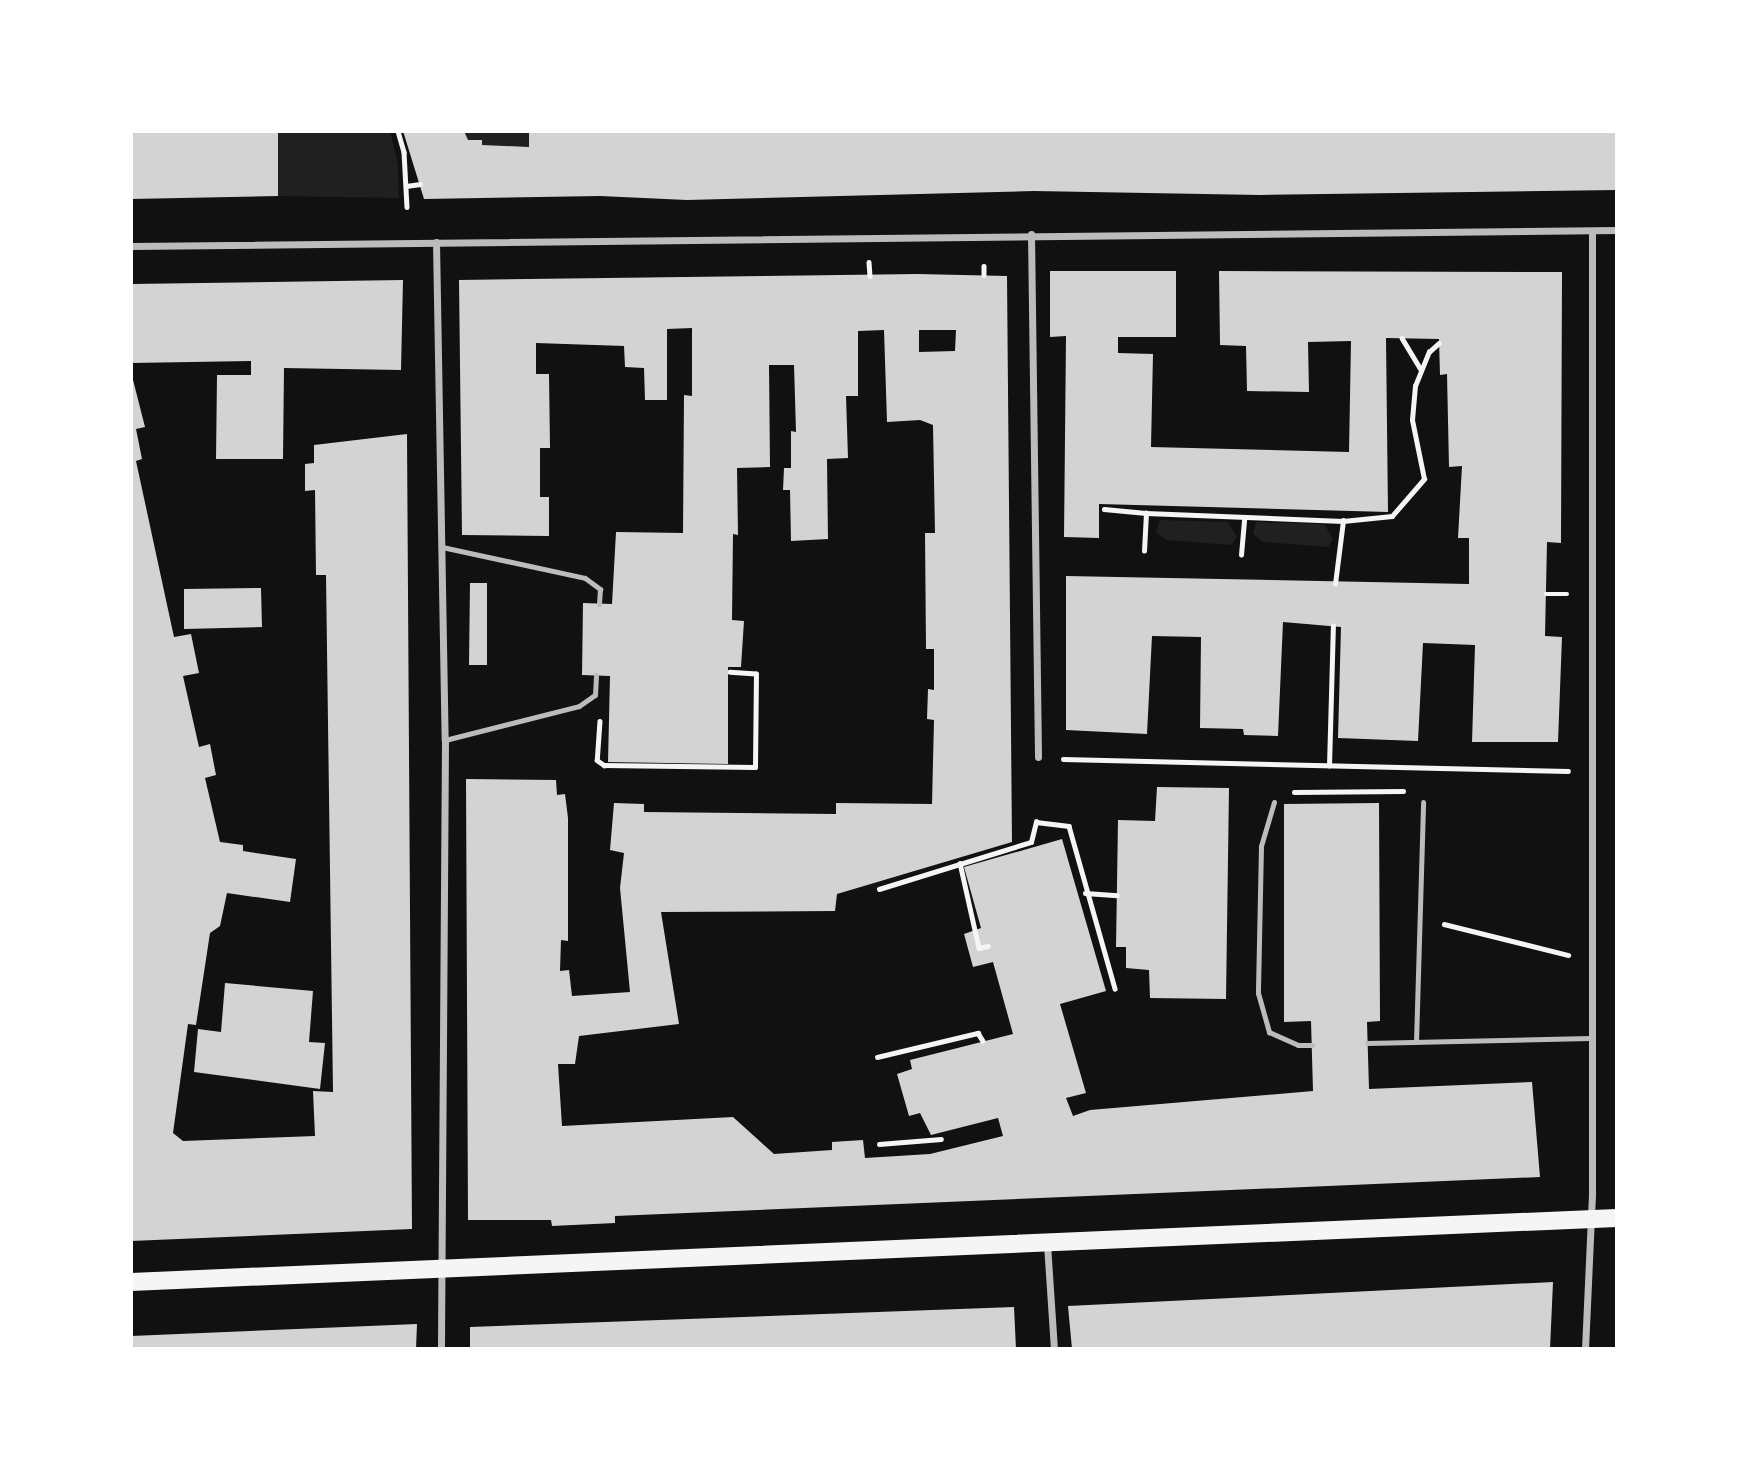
<!DOCTYPE html>
<html>
<head>
<meta charset="utf-8">
<style>
  body { margin:0 }
  #map { position:relative; width:1748px; height:1480px; overflow:hidden; background:#111; font-family:Literata,serif }
  div>[style] { position:absolute }
  .green>* { inset:0; background:#202020 }
  .building>* { inset:0; background:#d3d3d3 }
  .path>* { height:4.5px; margin:-2.25px; padding:0 2.25px; transform-origin:2.25px; border-radius:2.25px; background:#f5f5f5 }
  .service>* { height:5px; margin:-2.5px; padding:0 2.5px; transform-origin:2.5px; border-radius:2.5px; background:#bcbcbc }
  .minor>* { height:7px; margin:-3.5px; padding:0 3.5px; transform-origin:3.5px; border-radius:3.5px; background:#bcbcbc }
  .primary>* { height:18px; margin:-9px; padding:0 9px; transform-origin:9px; border-radius:9px; background:#f5f5f5 }
  span { translate:-50% -50%; white-space:nowrap; text-align:center; line-height:1.15; -webkit-text-stroke:7px #fff; paint-order:stroke }
  .frame { position:absolute; inset:0; border:133px solid #fff; pointer-events:none }
</style>
</head>
<body>
<div id="map">
  <div class="green">
    <i style="clip-path:polygon(278px 131px,390px 131px,398px 165px,399px 198px,278px 196px)"></i>
    <i style="clip-path:polygon(464px 131px,529px 131px,529px 147px,482px 145px,482px 140px,468px 140px)"></i>
    <i style="clip-path:polygon(1160px 520px,1228px 522px,1237px 537px,1231px 545px,1166px 540px,1156px 532px)"></i>
    <i style="clip-path:polygon(1256px 522px,1324px 524px,1333px 539px,1328px 547px,1263px 542px,1253px 534px)"></i>
  </div>
  <div class="building">
    <i style="clip-path:polygon(131px 131px,278px 131px,278px 196px,131px 199px)"></i>
    <i style="clip-path:polygon(403px 131px,464px 131px,468px 140px,482px 140px,482px 145px,529px 147px,529px 131px,1617px 131px,1617px 190px,1260px 195px,1034px 191px,687px 200px,600px 196px,424px 199px)"></i>
    <i style="clip-path:polygon(1050px 271px,1176px 271px,1176px 337px,1118px 337px,1118px 353px,1153px 354px,1151px 447px,1349px 452px,1351px 341px,1308px 342px,1309px 392px,1247px 391px,1246px 346px,1220px 345px,1219px 271px,1562px 272px,1561px 543px,1547px 542px,1545px 636px,1562px 637px,1558px 742px,1472px 742px,1475px 645px,1423px 643px,1418px 741px,1338px 738px,1341px 627px,1283px 622px,1278px 736px,1244px 735px,1243px 729px,1200px 728px,1201px 637px,1152px 636px,1147px 734px,1066px 730px,1066px 576px,1469px 584px,1469px 538px,1458px 538px,1462px 466px,1449px 467px,1447px 374px,1440px 375px,1439px 339px,1386px 338px,1388px 512px,1099px 504px,1099px 538px,1064px 537px,1066px 336px,1050px 337px)"></i>
    <i style="clip-path:polygon(evenodd,918px 274px,1007px 276px,1012px 842px,837px 894px,835px 911px,661px 912px,679px 1024px,579px 1036px,575px 1064px,558px 1064px,562px 1126px,733px 1117px,774px 1154px,832px 1150px,832px 1142px,863px 1140px,865px 1158px,930px 1154px,1003px 1136px,998px 1118px,931px 1135px,920px 1113px,909px 1116px,897px 1074px,912px 1069px,910px 1060px,1013px 1034px,993px 962px,973px 967px,964px 934px,981px 928px,964px 867px,1062px 839px,1106px 991px,1060px 1004px,1086px 1093px,1066px 1098px,1073px 1116px,1090px 1110px,1313px 1091px,1311px 1021px,1284px 1022px,1284px 804px,1379px 803px,1380px 1021px,1367px 1022px,1369px 1089px,1532px 1082px,1540px 1177px,615px 1216px,615px 1223px,552px 1226px,551px 1220px,468px 1220px,466px 779px,556px 780px,557px 795px,565px 794px,568px 818px,568px 941px,561px 940px,560px 971px,569px 970px,572px 996px,630px 992px,620px 888px,624px 853px,610px 850px,614px 803px,644px 804px,644px 812px,836px 814px,836px 803px,932px 804px,934px 720px,927px 719px,928px 689px,934px 690px,934px 649px,926px 649px,925px 533px,935px 533px,933px 425px,920px 420px,887px 422px,884px 330px,858px 331px,858px 396px,846px 396px,848px 458px,827px 459px,828px 539px,791px 541px,790px 490px,783px 490px,784px 468px,791px 468px,791px 431px,796px 432px,794px 365px,769px 365px,770px 467px,737px 468px,738px 535px,733px 534px,732px 620px,744px 621px,741px 667px,728px 667px,728px 764px,608px 762px,610px 676px,582px 675px,583px 603px,612px 604px,616px 532px,683px 533px,684px 395px,692px 396px,692px 328px,667px 329px,667px 400px,645px 400px,644px 368px,625px 367px,624px 346px,536px 343px,536px 374px,549px 374px,550px 448px,540px 448px,540px 497px,549px 497px,549px 536px,462px 535px,459px 280px,918px 274px,919px 330px,956px 330px,955px 351px,919px 352px,919px 330px)"></i>
    <i style="clip-path:polygon(403px 280px,401px 370px,284px 368px,283px 459px,216px 459px,217px 375px,251px 375px,251px 361px,131px 363px,131px 284px)"></i>
    <i style="clip-path:polygon(131px 372px,145px 427px,136px 429px,142px 459px,136px 461px,174px 637px,191px 634px,199px 673px,183px 676px,199px 747px,210px 744px,216px 775px,205px 778px,220px 842px,243px 845px,243px 851px,296px 859px,290px 902px,227px 893px,220px 926px,210px 933px,196px 1025px,188px 1024px,173px 1133px,183px 1141px,315px 1136px,313px 1091px,333px 1092px,326px 575px,316px 575px,315px 490px,305px 491px,305px 464px,314px 463px,314px 445px,407px 434px,412px 1229px,131px 1241px)"></i>
    <i style="clip-path:polygon(470px 583px,487px 583px,487px 665px,469px 665px)"></i>
    <i style="clip-path:polygon(261px 588px,262px 627px,184px 629px,184px 589px)"></i>
    <i style="clip-path:polygon(1157px 787px,1229px 788px,1226px 999px,1150px 998px,1149px 970px,1126px 968px,1126px 947px,1116px 947px,1118px 820px,1155px 821px)"></i>
    <i style="clip-path:polygon(225px 983px,313px 991px,309px 1042px,325px 1043px,320px 1089px,194px 1072px,198px 1029px,221px 1032px)"></i>
    <i style="clip-path:polygon(1553px 1282px,1550px 1349px,1072px 1349px,1068px 1306px)"></i>
    <i style="clip-path:polygon(1014px 1307px,1016px 1349px,470px 1349px,470px 1327px)"></i>
    <i style="clip-path:polygon(417px 1324px,416px 1349px,131px 1349px,131px 1336px)"></i>
  </div>
  <div class="path">
    <i style="left:398px;top:131px;width:22px;rotate:74deg"></i>
    <i style="left:404px;top:152px;width:55px;rotate:86.9deg"></i>
    <i style="left:406px;top:186px;width:14px;rotate:-8deg"></i>
    <i style="left:869px;top:262px;width:14px;rotate:86deg"></i>
    <i style="left:984px;top:266px;width:9px;rotate:90deg"></i>
    <i style="left:1402px;top:338px;width:37px;rotate:59deg"></i>
    <i style="left:1104px;top:509px;width:42px;rotate:5.4deg"></i>
    <i style="left:1144px;top:551px;width:38px;rotate:-87deg"></i>
    <i style="left:1146px;top:513px;width:197px;rotate:2.3deg"></i>
    <i style="left:1241px;top:555px;width:36px;rotate:-85deg"></i>
    <i style="left:1335px;top:584px;width:64px;rotate:-82.8deg"></i>
    <i style="left:1343px;top:521px;width:49px;rotate:-5.8deg"></i>
    <i style="left:1392px;top:516px;width:49px;rotate:-49.1deg"></i>
    <i style="left:1424px;top:479px;width:60px;rotate:-101.5deg"></i>
    <i style="left:1412px;top:420px;width:34px;rotate:-85deg"></i>
    <i style="left:1415px;top:386px;width:37px;rotate:-68deg"></i>
    <i style="left:1429px;top:352px;width:13px;rotate:-42deg"></i>
    <i style="left:1546px;top:594px;width:21px"></i>
    <i style="left:600px;top:721px;width:39px;rotate:94deg"></i>
    <i style="left:597px;top:760px;width:9px;rotate:36deg"></i>
    <i style="left:604px;top:765px;width:151px;rotate:0.8deg"></i>
    <i style="left:755px;top:767px;width:93px;rotate:-89.4deg"></i>
    <i style="left:756px;top:674px;width:26px;rotate:-176deg"></i>
    <i style="left:1063px;top:759px;width:505px;rotate:1.36deg"></i>
    <i style="left:1329px;top:766px;width:140px;rotate:-88.4deg"></i>
    <i style="left:1294px;top:792px;width:109px;rotate:-0.5deg"></i>
    <i style="left:960px;top:863px;width:87px;rotate:77.4deg"></i>
    <i style="left:979px;top:948px;width:9px;rotate:-13deg"></i>
    <i style="left:879px;top:889px;width:159px;rotate:-17.2deg"></i>
    <i style="left:1031px;top:842px;width:21px;rotate:-76deg"></i>
    <i style="left:1036px;top:822px;width:33px;rotate:7deg"></i>
    <i style="left:1069px;top:826px;width:169px;rotate:74.2deg"></i>
    <i style="left:1085px;top:893px;width:32px;rotate:4deg"></i>
    <i style="left:1444px;top:924px;width:128px;rotate:14deg"></i>
    <i style="left:877px;top:1057px;width:104px;rotate:-13.4deg"></i>
    <i style="left:978px;top:1033px;width:9px;rotate:58deg"></i>
    <i style="left:879px;top:1144px;width:62px;rotate:-4.6deg"></i>
  </div>
  <div class="service">
    <i style="left:442px;top:547px;width:146px;rotate:12.2deg"></i>
    <i style="left:585px;top:578px;width:19px;rotate:36deg"></i>
    <i style="left:600px;top:589px;width:15px;rotate:94deg"></i>
    <i style="left:445px;top:740px;width:138px;rotate:-14.2deg"></i>
    <i style="left:579px;top:706px;width:19px;rotate:-35deg"></i>
    <i style="left:595px;top:695px;width:20px;rotate:-87deg"></i>
    <i style="left:1274px;top:802px;width:46px;rotate:106.5deg"></i>
    <i style="left:1261px;top:846px;width:147px;rotate:91.2deg"></i>
    <i style="left:1258px;top:993px;width:41px;rotate:74.2deg"></i>
    <i style="left:1269px;top:1032px;width:32px;rotate:24deg"></i>
    <i style="left:1298px;top:1045px;width:14px"></i>
    <i style="left:1416px;top:1042px;width:240px;rotate:-88.3deg"></i>
    <i style="left:1367px;top:1043px;width:223px;rotate:-1.3deg"></i>
  </div>
  <div class="minor">
    <i style="left:1031px;top:234px;width:523px;rotate:89.23deg"></i>
    <i style="left:436px;top:242px;width:498px;rotate:89deg"></i>
    <i style="left:445px;top:740px;width:609px;rotate:90.38deg"></i>
    <i style="left:131px;top:246px;width:1486px;rotate:-0.62deg"></i>
    <i style="left:1047px;top:1244px;width:105px;rotate:86.2deg"></i>
    <i style="left:1585px;top:1349px;width:156px;rotate:-87.4deg"></i>
    <i style="left:1592px;top:1193px;width:962px;rotate:-90deg"></i>
  </div>
  <div class="primary">
    <i style="left:131px;top:1282px;width:1487px;rotate:-2.47deg"></i>
  </div>
  <div class="frame"></div>
</div>
</body>
</html>
